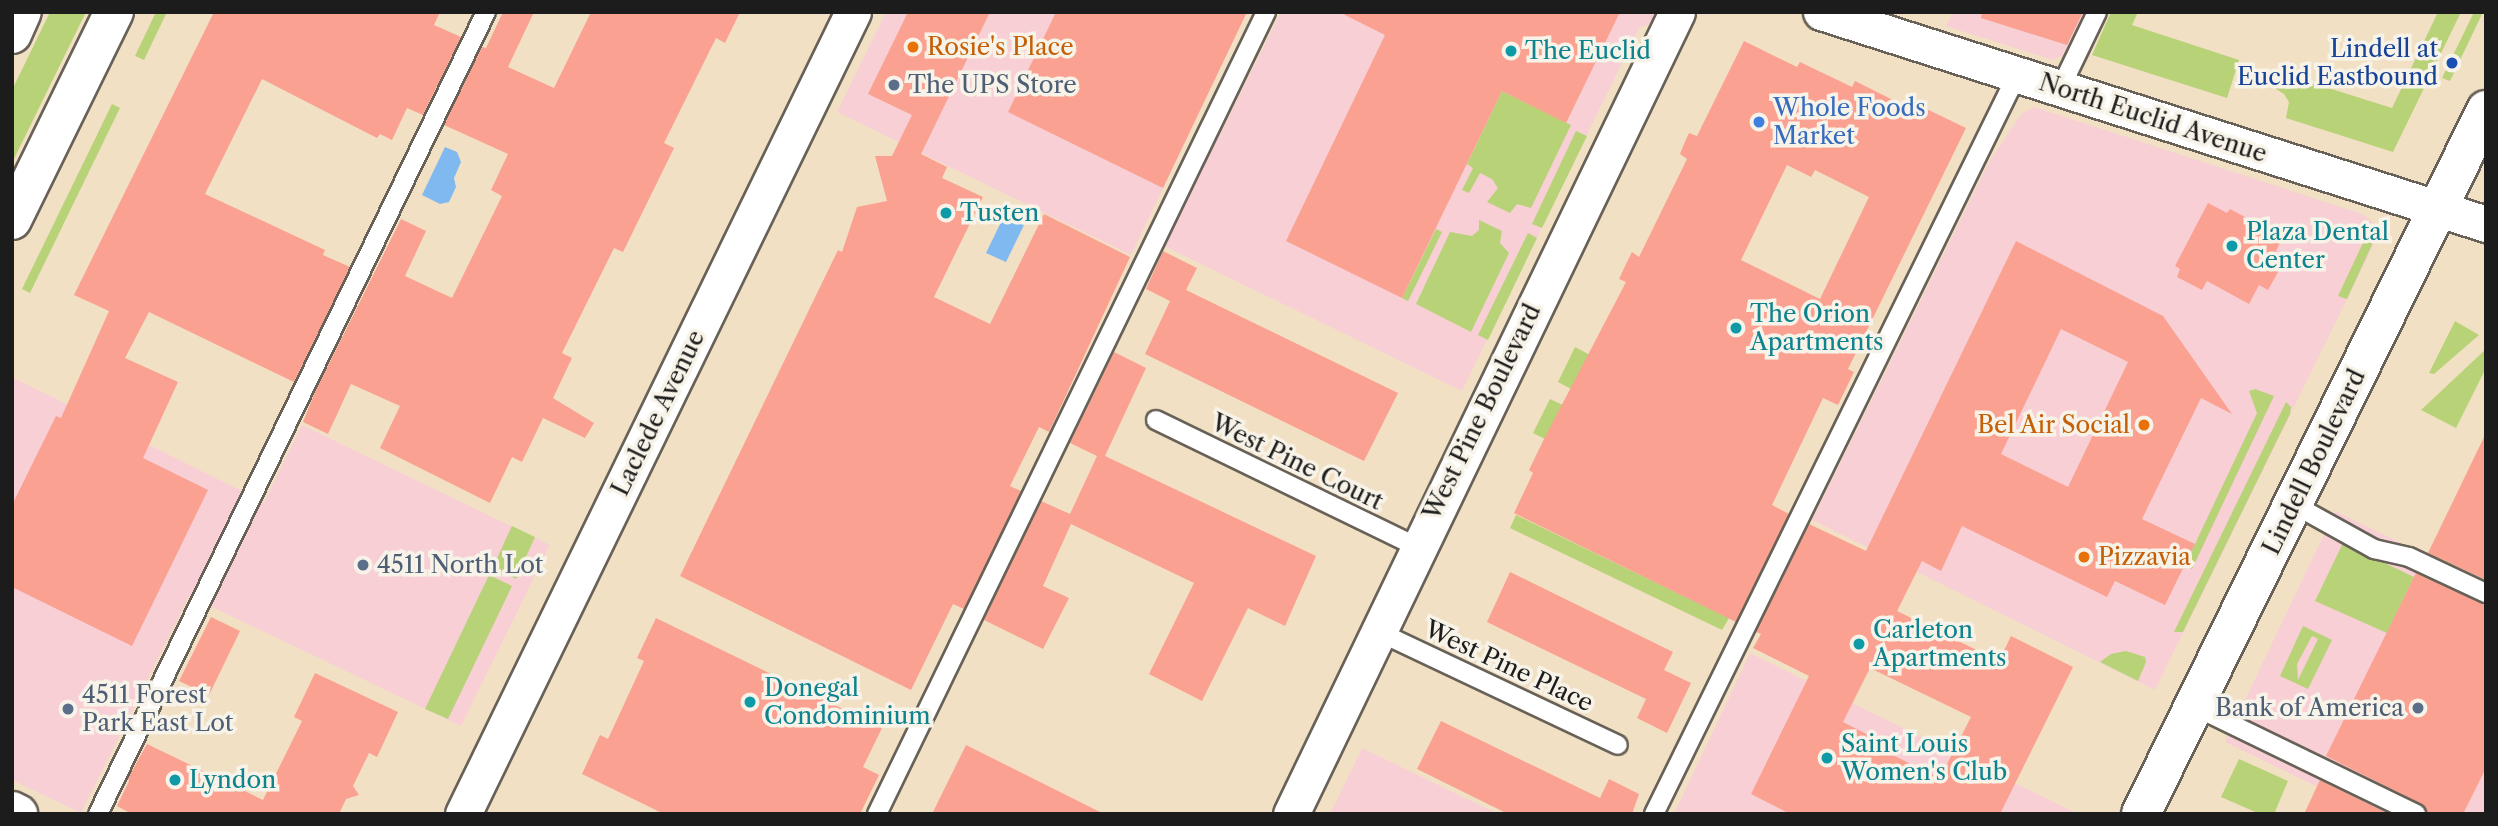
<!DOCTYPE html>
<html>
<head>
<meta charset="utf-8">
<style>
  body { margin:0 }
  #map { position:relative; width:2498px; height:826px; overflow:hidden; background:#f2e0c4; font-family:"Libre Caslon Text",serif }
  div>[style] { position:absolute }
  .built>* { inset:0; background:#f7cfd5 }
  .green>* { inset:0; background:#b8d277 }
  .water>* { inset:0; background:#7fb9f0 }
  .building>* { inset:0; background:#faa191 }
  .roads { filter:drop-shadow(2px 0 #676157) drop-shadow(-2px 0 #676157) drop-shadow(0 2px #676157) drop-shadow(0 -2px #676157) }
  .lane>* { height:18px; margin:-9px; padding:0 9px; transform-origin:9px; border-radius:9px; background:#fff }
  .street>* { height:35px; margin:-17.5px; padding:0 17.5px; transform-origin:17.5px; border-radius:17.5px; background:#fff }
  .secondary>* { height:38px; margin:-19px; padding:0 19px; transform-origin:19px; border-radius:19px; background:#fff }
  .primary>* { height:38px; margin:-19px; padding:0 19px; transform-origin:19px; border-radius:19px; background:#fff }
  .dots>* { width:19px; height:19px; translate:-50% -50%; box-sizing:border-box; border:4px solid #f7f3e8; border-radius:50% }
  span { translate:-50% -50%; white-space:nowrap; text-align:center; line-height:1.15; -webkit-text-stroke:7px #f7f3e8; paint-order:stroke }
  .food-label { font-size:24px; color:#c56008 }
  .left { translate:0 -50%; text-align:left }
  .right { translate:-100% -50%; text-align:right }
  .transit-label { font-size:24px; color:#164399 }
  .culture-label { font-size:24px; color:#0d838f }
  .service-label { font-size:24px; color:#4e5e75 }
  .shop-label { font-size:24px; color:#366cbe }
  .street-label { font-size:24px; color:#1c1c1c }
  .frame { position:absolute; inset:0; border:14px solid #1c1c1c; pointer-events:none }
</style>
</head>
<body>
<div id="map">
  <div class="built">
    <i style="clip-path:polygon(886px 12px,1247px 12px,1131px 255px,837px 112px)"></i>
    <i style="clip-path:polygon(1281px 12px,1655px 12px,1649px 24px,1639px 28px,1462px 391px,1164px 246px)"></i>
    <i style="clip-path:polygon(1953px 12px,2084px 12px,2063px 55px,2053px 60px,1946px 26px)"></i>
    <i style="clip-path:polygon(2034px 107px,2362px 214px,2378px 226px,2375px 242px,2155px 690px,1812px 520px,1989px 162px,2022px 113px)"></i>
    <i style="clip-path:polygon(12px 377px,264px 502px,302px 425px,550px 545px,461px 726px,189px 596px,81px 813px,12px 780px)"></i>
    <i style="clip-path:polygon(2335px 511px,2486px 584px,2486px 814px,2374px 814px,2225px 742px)"></i>
    <i style="clip-path:polygon(1750px 653px,2078px 814px,1674px 814px)"></i>
    <i style="clip-path:polygon(1362px 748px,1498px 814px,1330px 814px)"></i>
  </div>
  <div class="green">
    <i style="clip-path:polygon(50px 12px,86px 12px,12px 163px,12px 90px)"></i>
    <i style="clip-path:polygon(156px 12px,167px 12px,144px 60px,135px 56px)"></i>
    <i style="clip-path:polygon(2111px 12px,2138px 12px,2132px 25px,2239px 60px,2227px 98px,2092px 55px)"></i>
    <i style="clip-path:polygon(2438px 12px,2461px 12px,2393px 152px,2286px 118px,2289px 102px,2284px 94px,2276px 89px,2284px 74px,2392px 108px)"></i>
    <i style="clip-path:polygon(2474px 12px,2483px 12px,2450px 81px,2442px 78px)"></i>
    <i style="clip-path:polygon(1502px 91px,1571px 125px,1531px 208px,1517px 204px,1510px 213px,1487px 202px,1498px 188px,1492px 179px,1480px 173px,1469px 193px,1462px 190px,1473px 168px,1467px 164px)"></i>
    <i style="clip-path:polygon(112px 104px,120px 108px,30px 293px,22px 289px)"></i>
    <i style="clip-path:polygon(1576px 131px,1587px 136px,1542px 228px,1532px 224px)"></i>
    <i style="clip-path:polygon(1479px 220px,1502px 231px,1500px 243px,1509px 253px,1471px 332px,1416px 304px,1450px 232px,1472px 236px,1479px 230px)"></i>
    <i style="clip-path:polygon(1436px 229px,1442px 232px,1408px 301px,1402px 298px)"></i>
    <i style="clip-path:polygon(2368px 232px,2376px 236px,2347px 299px,2338px 296px)"></i>
    <i style="clip-path:polygon(1528px 233px,1537px 238px,1488px 340px,1478px 335px)"></i>
    <i style="clip-path:polygon(2455px 321px,2479px 335px,2434px 374px,2429px 373px)"></i>
    <i style="clip-path:polygon(1575px 347px,1590px 355px,1573px 390px,1558px 382px)"></i>
    <i style="clip-path:polygon(2486px 349px,2486px 368px,2456px 428px,2421px 410px)"></i>
    <i style="clip-path:polygon(2255px 389px,2274px 396px,2192px 569px,2185px 565px,2257px 413px,2249px 391px)"></i>
    <i style="clip-path:polygon(1550px 399px,1565px 406px,1549px 441px,1533px 433px)"></i>
    <i style="clip-path:polygon(2286px 402px,2291px 407px,2290px 414px,2183px 632px,2174px 632px)"></i>
    <i style="clip-path:polygon(1516px 515px,1729px 618px,1722px 630px,1510px 528px)"></i>
    <i style="clip-path:polygon(512px 526px,535px 537px,516px 579px,493px 567px)"></i>
    <i style="clip-path:polygon(2343px 543px,2414px 577px,2387px 633px,2315px 601px)"></i>
    <i style="clip-path:polygon(489px 575px,512px 586px,448px 719px,425px 709px)"></i>
    <i style="clip-path:polygon(evenodd,2303px 626px,2332px 640px,2308px 689px,2280px 676px,2303px 626px,2312px 636px,2318px 639px,2298px 680px,2297px 664px,2312px 636px)"></i>
    <i style="clip-path:polygon(2126px 651px,2145px 657px,2146px 662px,2138px 681px,2100px 662px,2111px 654px)"></i>
    <i style="clip-path:polygon(2239px 759px,2288px 781px,2274px 814px,2260px 814px,2221px 797px)"></i>
  </div>
  <div class="water">
    <i style="clip-path:polygon(445px 147px,457px 152px,461px 162px,454px 178px,456px 187px,449px 202px,440px 204px,422px 195px)"></i>
    <i style="clip-path:polygon(1004px 216px,1024px 225px,1006px 262px,986px 253px)"></i>
  </div>
  <div class="building">
    <i style="clip-path:polygon(214px 12px,440px 12px,434px 25px,461px 37px,423px 115px,407px 108px,392px 140px,380px 134px,377px 138px,262px 79px,205px 194px,325px 250px,323px 255px,350px 267px,294px 382px,149px 312px,125px 358px,178px 382px,143px 458px,208px 490px,132px 646px,12px 587px,12px 505px,56px 416px,61px 418px,109px 311px,74px 295px)"></i>
    <i style="clip-path:polygon(503px 12px,534px 12px,508px 67px,554px 88px,591px 12px,740px 12px,725px 43px,716px 38px,664px 143px,674px 148px,623px 252px,614px 248px,562px 353px,572px 358px,553px 398px,594px 423px,585px 438px,543px 418px,522px 462px,512px 457px,490px 503px,380px 448px,400px 406px,351px 384px,328px 434px,303px 422px,315px 392px,401px 219px,426px 231px,405px 276px,452px 298px,502px 196px,491px 190px,508px 154px,444px 125px,482px 47px,486px 48px)"></i>
    <i style="clip-path:polygon(908px 12px,990px 12px,921px 154px,947px 167px,942px 178px,983px 197px,934px 297px,990px 324px,1044px 214px,1130px 257px,1049px 432px,1039px 427px,1010px 486px,1021px 491px,964px 609px,953px 604px,911px 690px,680px 576px,838px 250px,842px 252px,857px 207px,887px 201px,875px 156px,892px 156px,912px 115px,868px 94px)"></i>
    <i style="clip-path:polygon(1056px 12px,1247px 12px,1163px 188px,1008px 112px)"></i>
    <i style="clip-path:polygon(1339px 12px,1620px 12px,1566px 123px,1502px 91px,1402px 298px,1286px 241px,1385px 35px)"></i>
    <i style="clip-path:polygon(1982px 12px,2083px 12px,2067px 45px,1981px 18px)"></i>
    <i style="clip-path:polygon(evenodd,1744px 41px,1797px 67px,1800px 62px,1852px 87px,1855px 81px,1909px 108px,1912px 102px,1966px 128px,1848px 369px,1854px 372px,1838px 405px,1823px 398px,1772px 505px,1789px 514px,1736px 622px,1514px 513px,1533px 473px,1529px 470px,1544px 439px,1626px 282px,1619px 279px,1625px 266px,1632px 252px,1639px 257px,1687px 159px,1680px 154px,1684px 144px,1689px 133px,1697px 136px,1744px 41px,1787px 165px,1811px 177px,1815px 170px,1869px 197px,1820px 299px,1741px 260px,1787px 165px)"></i>
    <i style="clip-path:polygon(2208px 203px,2227px 213px,2230px 209px,2283px 237px,2274px 255px,2284px 260px,2277px 274px,2268px 290px,2259px 285px,2249px 304px,2207px 281px,2202px 290px,2177px 277px,2180px 269px,2175px 266px)"></i>
    <i style="clip-path:polygon(evenodd,2016px 241px,2163px 316px,2232px 414px,2201px 398px,2142px 519px,2195px 544px,2165px 605px,2115px 581px,2107px 597px,1962px 526px,1941px 571px,1922px 561px,1897px 611px,1999px 661px,2011px 636px,2073px 667px,2000px 814px,1790px 814px,1751px 794px,1809px 676px,1753px 648px,1761px 634px,1756px 632px,1809px 524px,1866px 551px,2016px 241px,2061px 329px,2128px 362px,2068px 487px,2001px 454px,2061px 329px,2016px 241px,1870px 668px,1971px 717px,1940px 778px,1876px 747px,1880px 741px,1843px 722px,1870px 668px)"></i>
    <i style="clip-path:polygon(1163px 251px,1197px 268px,1186px 290px,1398px 393px,1364px 461px,1145px 354px,1170px 301px,1146px 289px)"></i>
    <i style="clip-path:polygon(1114px 352px,1146px 368px,1105px 456px,1316px 556px,1285px 626px,1248px 608px,1202px 701px,1149px 674px,1194px 583px,1071px 524px,1043px 586px,1069px 598px,1043px 649px,984px 620px,1041px 501px,1070px 514px,1097px 456px,1070px 443px)"></i>
    <i style="clip-path:polygon(2486px 433px,2486px 580px,2428px 553px)"></i>
    <i style="clip-path:polygon(1510px 572px,1673px 652px,1664px 670px,1691px 683px,1667px 733px,1637px 718px,1646px 699px,1487px 622px)"></i>
    <i style="clip-path:polygon(2416px 573px,2486px 604px,2486px 768px,2463px 814px,2427px 814px,2421px 804px,2326px 756px)"></i>
    <i style="clip-path:polygon(211px 617px,240px 631px,209px 695px,179px 681px)"></i>
    <i style="clip-path:polygon(656px 618px,882px 728px,863px 767px,879px 775px,860px 814px,664px 814px,582px 774px,600px 735px,608px 739px,644px 661px,637px 658px)"></i>
    <i style="clip-path:polygon(315px 673px,398px 712px,377px 757px,369px 753px,353px 786px,359px 795px,346px 799px,339px 814px,132px 814px,117px 806px,129px 781px,128px 778px,147px 744px,263px 800px,302px 721px,294px 717px)"></i>
    <i style="clip-path:polygon(1441px 721px,1600px 798px,1609px 779px,1639px 794px,1632px 814px,1508px 814px,1417px 769px)"></i>
    <i style="clip-path:polygon(966px 745px,1104px 814px,932px 814px)"></i>
    <i style="clip-path:polygon(2320px 780px,2389px 814px,2304px 814px)"></i>
  </div>
  <div class="roads">
    <div class="lane">
      <i style="left:2060px;top:89px;width:85px;rotate:-64.3deg"></i>
      <i style="left:1156px;top:420px;width:291px;rotate:25.9deg"></i>
      <i style="left:2293px;top:504px;width:93px;rotate:29.1deg"></i>
      <i style="left:2374px;top:549px;width:36px;rotate:13deg"></i>
      <i style="left:2409px;top:557px;width:85px;rotate:25.1deg"></i>
      <i style="left:1379px;top:632px;width:264px;rotate:25.3deg"></i>
      <i style="left:2194px;top:706px;width:247px;rotate:25.9deg"></i>
      <i style="left:98px;top:814px;width:891px;rotate:-64.18deg"></i>
      <i style="left:877px;top:814px;width:891px;rotate:-64.12deg"></i>
      <i style="left:1654px;top:814px;width:823px;rotate:-63.84deg"></i>
    </div>
    <div class="street">
      <i style="left:1821px;top:12px;width:698px;rotate:17.68deg"></i>
      <i style="left:463px;top:814px;width:892px;rotate:-64.07deg"></i>
      <i style="left:1291px;top:814px;width:890px;rotate:-64.3deg"></i>
    </div>
    <div class="secondary">
      <i style="left:12px;top:811px;width:7px;rotate:27deg"></i>
      <i style="left:2141px;top:814px;width:784px;rotate:-63.89deg"></i>
    </div>
    <div class="primary">
      <i style="left:12px;top:34px;width:24px;rotate:-66deg"></i>
      <i style="left:12px;top:220px;width:232px;rotate:-63.9deg"></i>
    </div>
  </div>
  <div class="dots">
    <i style="left:913px;top:47px;background:#e8710a"></i>
    <i style="left:1511px;top:51px;background:#0f9aa8"></i>
    <i style="left:2452px;top:63px;background:#1a4fb4"></i>
    <i style="left:894px;top:85px;background:#5c6f8a"></i>
    <i style="left:1759px;top:122px;background:#3f7fe0"></i>
    <i style="left:946px;top:213px;background:#0f9aa8"></i>
    <i style="left:2232px;top:246px;background:#0f9aa8"></i>
    <i style="left:1736px;top:328px;background:#0f9aa8"></i>
    <i style="left:2144px;top:425px;background:#e8710a"></i>
    <i style="left:2084px;top:557px;background:#e8710a"></i>
    <i style="left:363px;top:565px;background:#5c6f8a"></i>
    <i style="left:1859px;top:644px;background:#0f9aa8"></i>
    <i style="left:750px;top:702px;background:#0f9aa8"></i>
    <i style="left:2418px;top:708px;background:#5c6f8a"></i>
    <i style="left:68px;top:709px;background:#5c6f8a"></i>
    <i style="left:1827px;top:758px;background:#0f9aa8"></i>
    <i style="left:175px;top:780px;background:#0f9aa8"></i>
  </div>
  <div class="food-label">
    <span class="left" style="left:927px;top:47px">Rosie's Place</span>
    <span class="right" style="left:2130px;top:425px">Bel Air Social</span>
    <span class="left" style="left:2098px;top:557px">Pizzavia</span>
  </div>
  <div class="transit-label">
    <span class="right" style="left:2438px;top:63px">Lindell at<br>Euclid Eastbound</span>
  </div>
  <div class="culture-label">
    <span class="left" style="left:1525px;top:51px">The Euclid</span>
    <span class="left" style="left:960px;top:213px">Tusten</span>
    <span class="left" style="left:2246px;top:246px">Plaza Dental<br>Center</span>
    <span class="left" style="left:1750px;top:328px">The Orion<br>Apartments</span>
    <span class="left" style="left:1873px;top:644px">Carleton<br>Apartments</span>
    <span class="left" style="left:764px;top:702px">Donegal<br>Condominium</span>
    <span class="left" style="left:1841px;top:758px">Saint Louis<br>Women's Club</span>
    <span class="left" style="left:189px;top:780px">Lyndon</span>
  </div>
  <div class="service-label">
    <span class="left" style="left:908px;top:85px">The UPS Store</span>
    <span class="left" style="left:377px;top:565px">4511 North Lot</span>
    <span class="left" style="left:82px;top:709px">4511 Forest<br>Park East Lot</span>
    <span class="right" style="left:2404px;top:708px">Bank of America</span>
  </div>
  <div class="shop-label">
    <span class="left" style="left:1773px;top:122px">Whole Foods<br>Market</span>
  </div>
  <div class="street-label">
    <span style="left:2153px;top:118px;rotate:18deg">North Euclid Avenue</span>
    <span style="left:1482px;top:412px;rotate:-64deg">West Pine Boulevard</span>
    <span style="left:658px;top:413px;rotate:-64deg">Laclede Avenue</span>
    <span style="left:1297px;top:462px;rotate:26deg">West Pine Court</span>
    <span style="left:2314px;top:462px;rotate:-64deg">Lindell Boulevard</span>
    <span style="left:1509px;top:666px;rotate:25deg">West Pine Place</span>
  </div>
  <div class="frame"></div>
</div>
</body>
</html>
